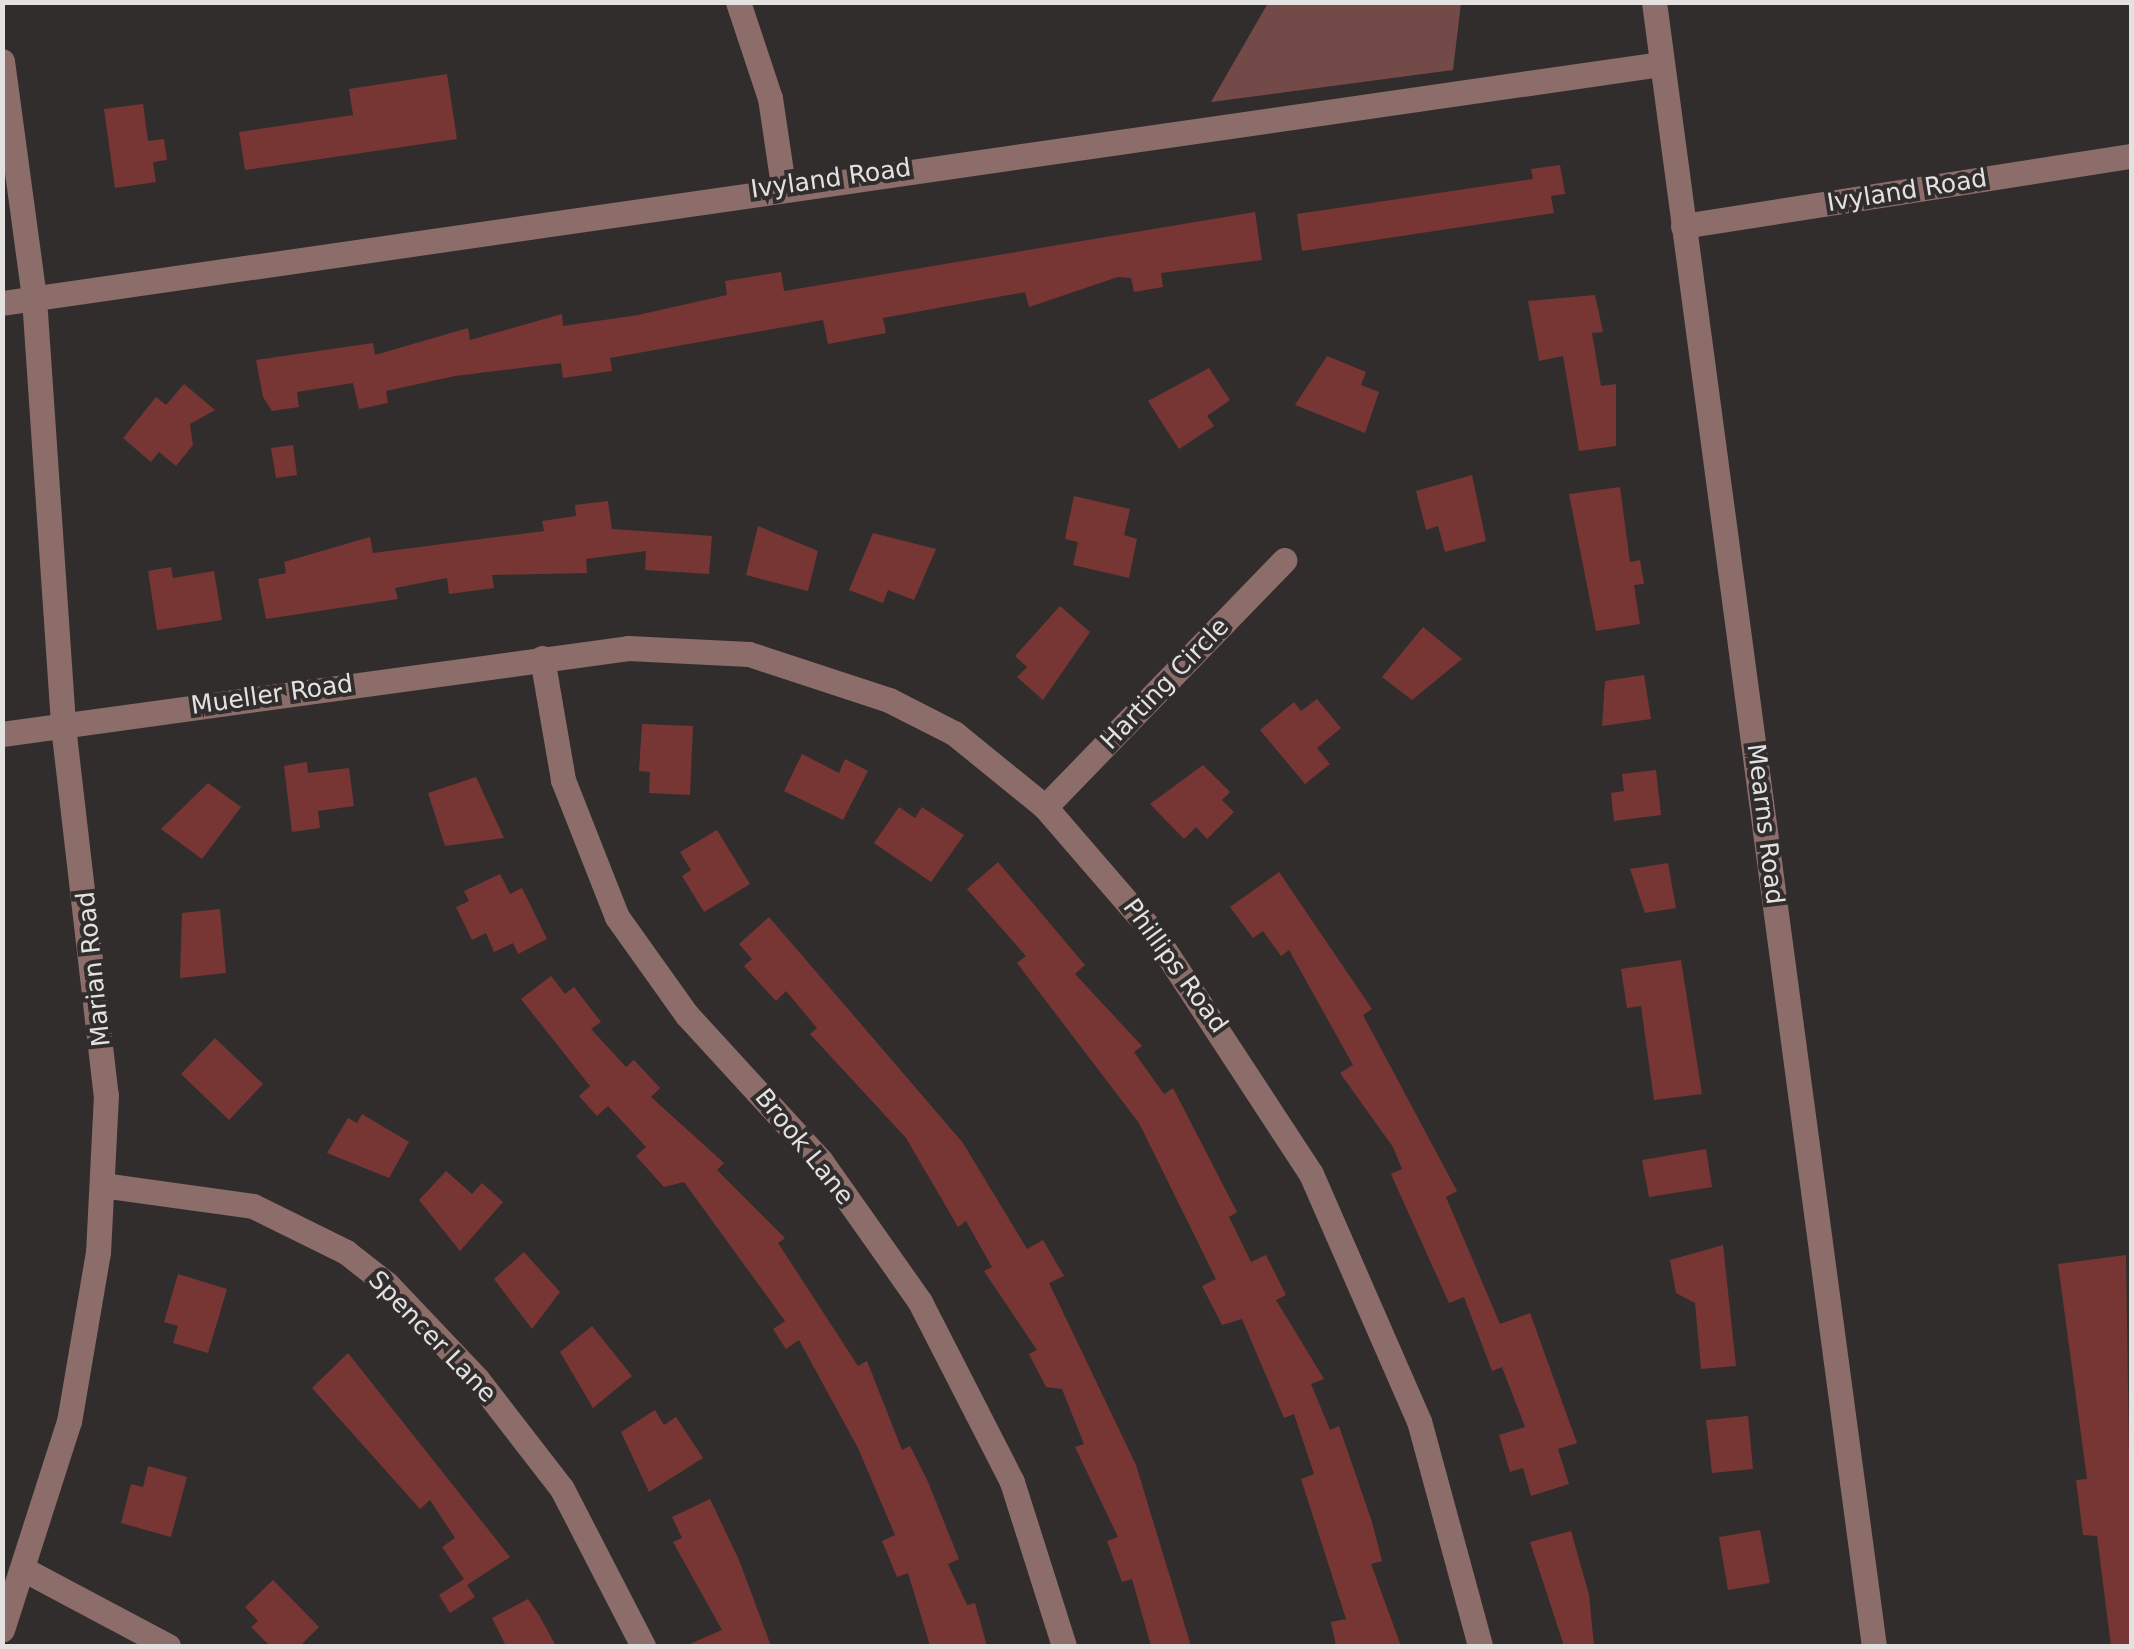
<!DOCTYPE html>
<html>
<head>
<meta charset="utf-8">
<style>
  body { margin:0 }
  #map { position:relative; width:2134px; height:1649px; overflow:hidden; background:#312d2d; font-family:"DejaVu Sans",sans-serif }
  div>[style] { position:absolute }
  .green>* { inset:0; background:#744a48 }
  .building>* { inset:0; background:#773634 }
  .minor>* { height:25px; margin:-12.5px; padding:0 12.5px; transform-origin:12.5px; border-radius:12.5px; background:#8d6d6a }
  span { translate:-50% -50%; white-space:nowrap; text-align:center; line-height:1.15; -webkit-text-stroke:8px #312d2d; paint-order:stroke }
  .street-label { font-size:25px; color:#e4e1e1 }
  .frame { position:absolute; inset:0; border:5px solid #e4e1e1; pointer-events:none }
</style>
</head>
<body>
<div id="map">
  <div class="green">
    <i style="clip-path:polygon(1268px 3px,1461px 3px,1453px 70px,1211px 102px)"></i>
  </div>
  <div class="building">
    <i style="clip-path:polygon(447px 74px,457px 139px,245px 170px,239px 132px,353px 115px,349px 89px)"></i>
    <i style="clip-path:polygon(143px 104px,148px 141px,164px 139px,167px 160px,153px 162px,156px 182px,115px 188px,104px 109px)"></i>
    <i style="clip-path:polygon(1560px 165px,1565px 194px,1551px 196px,1554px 213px,1302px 251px,1297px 214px,1533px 179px,1531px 169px)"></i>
    <i style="clip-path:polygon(1255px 212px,1262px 260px,1161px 273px,1163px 287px,1134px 292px,1131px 278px,1118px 277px,1029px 307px,1025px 292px,883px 318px,886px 333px,828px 344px,823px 320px,610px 358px,612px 371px,563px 378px,561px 363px,455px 376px,386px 391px,388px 403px,359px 409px,353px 383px,297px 392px,299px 407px,272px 411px,263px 397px,256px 360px,373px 343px,375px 355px,468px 328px,470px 340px,562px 314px,563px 326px,638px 315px,727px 295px,725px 281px,781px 272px,784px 291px)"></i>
    <i style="clip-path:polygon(1595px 295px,1603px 332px,1592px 333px,1601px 386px,1616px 384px,1616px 446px,1579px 451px,1563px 356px,1539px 361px,1528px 301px)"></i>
    <i style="clip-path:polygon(1327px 356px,1366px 372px,1361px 385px,1379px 392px,1365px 433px,1295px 405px)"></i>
    <i style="clip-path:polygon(1209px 368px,1230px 400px,1207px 416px,1214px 426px,1179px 449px,1148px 401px)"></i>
    <i style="clip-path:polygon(184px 384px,215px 410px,190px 424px,193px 445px,176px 466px,159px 452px,151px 462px,123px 438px,156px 397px,166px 405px)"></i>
    <i style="clip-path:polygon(293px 445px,297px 475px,276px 478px,271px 448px)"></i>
    <i style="clip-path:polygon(1472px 475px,1486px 541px,1445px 552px,1438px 526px,1426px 530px,1416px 491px)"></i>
    <i style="clip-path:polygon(1620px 487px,1630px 562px,1640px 560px,1644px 584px,1634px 585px,1640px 624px,1596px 631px,1569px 494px)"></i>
    <i style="clip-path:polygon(1074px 496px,1130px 509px,1124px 535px,1137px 539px,1129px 578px,1073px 565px,1078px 542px,1065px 539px)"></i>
    <i style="clip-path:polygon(608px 501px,612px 529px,712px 536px,709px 574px,645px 570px,646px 551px,586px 559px,587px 573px,492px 575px,494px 588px,449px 594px,447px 578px,395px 588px,398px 599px,266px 619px,258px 579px,286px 573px,284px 562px,370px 537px,373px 553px,544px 531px,542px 521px,576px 516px,575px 505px)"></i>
    <i style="clip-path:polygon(758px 526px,818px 551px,808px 591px,746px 575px)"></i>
    <i style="clip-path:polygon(873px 533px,936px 549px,914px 600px,888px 590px,883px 603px,849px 590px)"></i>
    <i style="clip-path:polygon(171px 567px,173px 578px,214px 571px,222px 620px,157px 630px,148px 571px)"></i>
    <i style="clip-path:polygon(1060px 606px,1090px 632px,1043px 700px,1017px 677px,1027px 667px,1015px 656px)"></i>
    <i style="clip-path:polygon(1423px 627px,1462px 659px,1412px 700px,1382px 677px)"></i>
    <i style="clip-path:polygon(1644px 675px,1651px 719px,1602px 726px,1605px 681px)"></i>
    <i style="clip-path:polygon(1317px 699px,1341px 728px,1317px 748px,1330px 764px,1305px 784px,1260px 730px,1294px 702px,1301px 711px)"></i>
    <i style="clip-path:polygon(642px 724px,693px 726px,690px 795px,649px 793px,650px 772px,639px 771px)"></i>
    <i style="clip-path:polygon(802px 754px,839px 773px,845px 759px,868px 771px,843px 820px,784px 791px)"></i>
    <i style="clip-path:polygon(307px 762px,308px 773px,349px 768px,354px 806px,318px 811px,320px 828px,292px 832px,284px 766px)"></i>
    <i style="clip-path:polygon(1203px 765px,1230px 792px,1222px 800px,1234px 812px,1207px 839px,1196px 827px,1184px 839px,1150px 804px)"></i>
    <i style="clip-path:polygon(1656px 770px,1661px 815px,1614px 821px,1611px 793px,1624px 791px,1622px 774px)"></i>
    <i style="clip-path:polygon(476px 777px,504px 838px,445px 846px,428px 793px)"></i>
    <i style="clip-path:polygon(208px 783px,241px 807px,202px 859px,161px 829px)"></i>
    <i style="clip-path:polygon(899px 807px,915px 818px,922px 807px,964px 835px,931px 882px,874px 843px)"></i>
    <i style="clip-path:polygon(717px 830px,750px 884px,704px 912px,682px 876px,691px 870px,680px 852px)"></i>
    <i style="clip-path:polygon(998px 862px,1085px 965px,1075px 974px,1142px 1046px,1134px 1052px,1164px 1094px,1173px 1088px,1237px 1212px,1229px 1217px,1251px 1262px,1266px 1255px,1286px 1295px,1276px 1300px,1324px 1379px,1311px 1384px,1330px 1430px,1339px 1426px,1372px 1522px,1382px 1561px,1371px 1564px,1401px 1646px,1336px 1646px,1331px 1622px,1346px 1619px,1301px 1479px,1314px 1474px,1294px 1414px,1284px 1418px,1242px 1319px,1222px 1325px,1202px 1286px,1216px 1279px,1139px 1123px,1017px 963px,1026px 956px,967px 889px)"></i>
    <i style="clip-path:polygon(1668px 863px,1676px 908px,1645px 913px,1630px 869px)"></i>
    <i style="clip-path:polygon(1279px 872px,1372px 1009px,1363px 1015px,1457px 1191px,1446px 1197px,1500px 1324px,1530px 1313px,1577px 1443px,1558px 1449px,1569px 1484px,1531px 1496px,1523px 1468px,1510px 1472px,1499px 1435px,1525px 1427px,1502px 1367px,1492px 1371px,1464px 1297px,1449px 1303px,1391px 1174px,1402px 1169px,1393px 1147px,1340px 1073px,1353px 1065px,1289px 950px,1281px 956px,1263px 931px,1253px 938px,1230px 907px)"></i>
    <i style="clip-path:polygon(500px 874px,510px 894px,522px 888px,547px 939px,518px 954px,513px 943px,494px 952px,486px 933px,472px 940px,456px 907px,469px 901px,464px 891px)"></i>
    <i style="clip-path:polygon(220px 909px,226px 973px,180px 978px,182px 913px)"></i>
    <i style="clip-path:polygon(769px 917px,963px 1143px,1027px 1249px,1043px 1240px,1064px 1276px,1049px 1283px,1136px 1465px,1191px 1646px,1151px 1646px,1132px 1579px,1122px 1582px,1107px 1541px,1118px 1537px,1075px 1447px,1084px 1444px,1062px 1389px,1046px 1387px,1029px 1354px,1037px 1350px,984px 1271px,992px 1267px,966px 1221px,958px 1227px,906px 1138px,810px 1034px,817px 1028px,786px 991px,776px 1001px,744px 966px,752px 959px,739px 944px)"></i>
    <i style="clip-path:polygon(1681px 960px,1702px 1094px,1654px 1100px,1641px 1006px,1627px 1008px,1621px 969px)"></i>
    <i style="clip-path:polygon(551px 976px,565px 994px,574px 987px,601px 1022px,591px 1029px,626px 1067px,634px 1060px,660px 1088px,651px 1097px,724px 1163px,717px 1170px,785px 1238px,778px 1243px,858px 1366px,867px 1361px,902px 1450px,910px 1446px,928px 1482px,959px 1559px,948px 1564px,967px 1605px,975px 1603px,987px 1646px,930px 1646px,908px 1573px,897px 1577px,882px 1541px,895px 1535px,858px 1448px,799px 1340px,786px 1349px,773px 1329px,785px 1321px,684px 1182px,664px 1187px,636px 1156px,646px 1147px,608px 1106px,597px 1116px,579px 1096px,590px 1086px,521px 999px)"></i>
    <i style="clip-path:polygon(215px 1038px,263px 1084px,229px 1120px,181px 1074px)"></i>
    <i style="clip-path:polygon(362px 1114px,409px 1142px,389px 1178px,327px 1153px,348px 1118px,357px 1123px)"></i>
    <i style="clip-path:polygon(1706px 1149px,1712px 1187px,1649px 1197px,1642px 1160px)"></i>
    <i style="clip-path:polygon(446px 1171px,472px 1194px,482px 1183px,503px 1202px,460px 1251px,419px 1200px)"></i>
    <i style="clip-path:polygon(1723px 1245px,1736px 1366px,1701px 1369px,1695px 1303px,1676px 1293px,1670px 1260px)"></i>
    <i style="clip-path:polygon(524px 1252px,560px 1292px,532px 1329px,494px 1279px)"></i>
    <i style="clip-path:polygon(2126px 1255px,2132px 1646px,2111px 1646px,2097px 1536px,2083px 1535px,2076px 1480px,2087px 1479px,2058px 1264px)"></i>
    <i style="clip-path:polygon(178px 1274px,227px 1289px,208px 1353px,173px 1343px,178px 1326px,164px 1322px)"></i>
    <i style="clip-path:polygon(592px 1326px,632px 1376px,593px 1408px,560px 1352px)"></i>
    <i style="clip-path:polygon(348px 1353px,510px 1557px,467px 1585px,475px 1597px,450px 1613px,439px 1595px,464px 1579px,442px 1547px,455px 1538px,430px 1500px,420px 1509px,312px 1388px)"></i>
    <i style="clip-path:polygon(655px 1410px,664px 1425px,676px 1417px,703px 1458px,649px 1492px,621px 1432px)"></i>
    <i style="clip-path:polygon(1748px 1416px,1753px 1469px,1712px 1473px,1706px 1420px)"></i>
    <i style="clip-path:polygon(148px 1466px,187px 1477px,171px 1537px,121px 1523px,131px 1484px,143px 1487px)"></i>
    <i style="clip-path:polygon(710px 1499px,739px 1560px,771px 1646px,685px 1646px,722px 1630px,673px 1542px,682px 1538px,672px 1517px)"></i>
    <i style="clip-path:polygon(1760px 1530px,1770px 1583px,1728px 1590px,1719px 1537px)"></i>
    <i style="clip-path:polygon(1571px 1531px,1589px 1595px,1594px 1646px,1564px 1646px,1530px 1542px)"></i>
    <i style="clip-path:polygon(273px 1580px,319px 1627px,300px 1646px,270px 1646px,251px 1627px,258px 1621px,245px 1607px)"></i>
    <i style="clip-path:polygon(528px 1599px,539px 1615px,556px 1646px,506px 1646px,492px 1618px)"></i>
  </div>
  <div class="minor">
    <i style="left:738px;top:2px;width:101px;rotate:71.6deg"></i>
    <i style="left:770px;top:98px;width:88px;rotate:81.5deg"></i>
    <i style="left:1654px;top:2px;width:1659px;rotate:82.38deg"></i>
    <i style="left:2px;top:61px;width:239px;rotate:82.3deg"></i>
    <i style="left:34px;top:298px;width:429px;rotate:86.1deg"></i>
    <i style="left:63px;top:726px;width:371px;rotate:83.4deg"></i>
    <i style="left:106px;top:1095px;width:157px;rotate:92.9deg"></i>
    <i style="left:98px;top:1252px;width:171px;rotate:99.7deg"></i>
    <i style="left:69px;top:1421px;width:219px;rotate:107.8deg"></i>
    <i style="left:1683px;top:226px;width:454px;rotate:-8.9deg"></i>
    <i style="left:2px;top:303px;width:1675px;rotate:-8.2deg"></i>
    <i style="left:542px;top:658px;width:124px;rotate:80.2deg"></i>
    <i style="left:563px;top:780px;width:147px;rotate:68.5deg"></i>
    <i style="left:617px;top:917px;width:120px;rotate:54.5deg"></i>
    <i style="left:687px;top:1015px;width:197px;rotate:47.5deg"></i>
    <i style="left:820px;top:1160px;width:174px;rotate:54.8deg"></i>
    <i style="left:920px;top:1302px;width:202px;rotate:62.9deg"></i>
    <i style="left:1012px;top:1482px;width:172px;rotate:72.4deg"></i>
    <i style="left:2px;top:734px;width:632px;rotate:-7.82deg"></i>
    <i style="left:628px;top:648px;width:121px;rotate:2.8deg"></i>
    <i style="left:749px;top:654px;width:147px;rotate:18.2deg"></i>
    <i style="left:889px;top:700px;width:73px;rotate:26.9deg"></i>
    <i style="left:954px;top:733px;width:117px;rotate:39.1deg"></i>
    <i style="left:1045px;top:807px;width:164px;rotate:49.2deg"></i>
    <i style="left:1152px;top:931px;width:290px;rotate:56.8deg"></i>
    <i style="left:1311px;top:1174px;width:270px;rotate:66.4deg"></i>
    <i style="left:1419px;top:1421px;width:233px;rotate:74.8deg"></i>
    <i style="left:1045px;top:807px;width:344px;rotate:-45.9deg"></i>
    <i style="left:102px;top:1185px;width:152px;rotate:7.9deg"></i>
    <i style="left:253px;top:1206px;width:104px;rotate:26.3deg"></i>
    <i style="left:346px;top:1252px;width:52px;rotate:38deg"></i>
    <i style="left:387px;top:1284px;width:131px;rotate:46.5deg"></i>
    <i style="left:477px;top:1379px;width:139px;rotate:52.3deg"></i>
    <i style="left:562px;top:1489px;width:177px;rotate:62.7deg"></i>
    <i style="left:25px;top:1570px;width:162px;rotate:28deg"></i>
  </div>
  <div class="street-label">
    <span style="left:831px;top:179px;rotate:-8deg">Ivyland Road</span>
    <span style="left:1907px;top:191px;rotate:-9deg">Ivyland Road</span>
    <span style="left:1165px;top:684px;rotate:-46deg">Harting Circle</span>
    <span style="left:272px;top:695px;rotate:-8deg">Mueller Road</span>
    <span style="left:1765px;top:824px;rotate:83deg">Mearns Road</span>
    <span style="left:1175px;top:966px;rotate:54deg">Phillips Road</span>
    <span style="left:94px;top:969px;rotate:-96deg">Marian Road</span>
    <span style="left:804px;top:1147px;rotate:51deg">Brook Lane</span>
    <span style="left:432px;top:1337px;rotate:46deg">Spencer Lane</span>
  </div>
  <div class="frame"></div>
</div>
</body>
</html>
